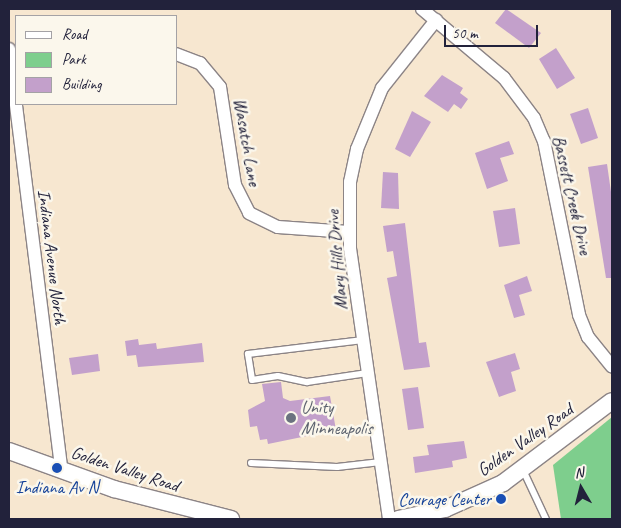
<!DOCTYPE html>
<html>
<head>
<meta charset="utf-8">
<style>
  body { margin:0 }
  #map { position:relative; width:621px; height:528px; overflow:hidden; background:#f7e7d0; font-family:Caveat,sans-serif }
  div>[style] { position:absolute }
  .green>* { inset:0; background:#7ece8d }
  .building>* { inset:0; background:#c3a0cb }
  .roads { filter:drop-shadow(1px 0 #8c8486) drop-shadow(-1px 0 #8c8486) drop-shadow(0 1px #8c8486) drop-shadow(0 -1px #8c8486) }
  .service>* { height:6px; margin:-3px; padding:0 3px; transform-origin:3px; border-radius:3px; background:#fff }
  .minor>* { height:12px; margin:-6px; padding:0 6px; transform-origin:6px; border-radius:6px; background:#fff }
  .tertiary>* { height:16px; margin:-8px; padding:0 8px; transform-origin:8px; border-radius:8px; background:#fff }
  .dots>* { width:14px; height:14px; translate:-50% -50%; box-sizing:border-box; border:2px solid #fbf7ec; border-radius:50% }
  span { translate:-50% -50%; white-space:nowrap; text-align:center; line-height:1.15; -webkit-text-stroke:5px #fbf7ec; paint-order:stroke }
  .street-label { font-size:18px; color:#22223b }
  .worship-label { font-size:18px; color:#5b616d }
  .left { translate:0 -50%; text-align:left }
  .transit-label { font-size:18px; color:#164399 }
  .right { translate:-100% -50%; text-align:right }
  .frame { position:absolute; inset:0; border:10px solid #22223b; pointer-events:none }
  .legend { position:absolute; left:15px; top:15px; width:162px; height:90px; box-sizing:border-box; background:#fbf7ec; border:1px solid #a4a2a5; margin:0; padding:6px 9px; list-style:none; font-size:15px; color:#22223b }
  .legend li { display:flex; align-items:center; gap:10px; height:25px }
  .legend b { width:25px; border:1px solid #a4a2a5 }
  .north { position:absolute; left:556px; top:463px; width:50px; height:50px; -webkit-text-stroke:4px #fbf7ec; paint-order:stroke; rotate:352deg; font-size:14px; font-weight:700; line-height:20px; text-align:center; color:#22223b }
  .north::after { content:''; display:block; margin:auto; width:18px; height:22px; background:#22223b; clip-path:polygon(50% 0,100% 100%,50% 72%,0 100%) }
  .scale { position:absolute; left:444px; top:25px; width:94px; height:22px; box-sizing:border-box; border:2px solid #22223b; border-top:0; padding-left:6px; font-size:15px; line-height:18px; white-space:nowrap; color:#22223b; -webkit-text-stroke:4px #fbf7ec; paint-order:stroke }
</style>
</head>
<body>
<div id="map">
  <div class="green">
    <i style="clip-path:polygon(612px 417px,612px 519px,561px 519px,553px 465px)"></i>
  </div>
  <div class="building">
    <i style="clip-path:polygon(506px 9px,541px 33px,529px 48px,495px 23px)"></i>
    <i style="clip-path:polygon(556px 48px,575px 78px,557px 89px,539px 59px)"></i>
    <i style="clip-path:polygon(442px 75px,463px 88px,460px 93px,468px 99px,461px 109px,454px 104px,448px 112px,424px 96px)"></i>
    <i style="clip-path:polygon(588px 108px,598px 138px,581px 144px,570px 114px)"></i>
    <i style="clip-path:polygon(412px 111px,431px 122px,410px 157px,395px 149px)"></i>
    <i style="clip-path:polygon(509px 141px,514px 154px,500px 158px,508px 181px,487px 189px,475px 153px)"></i>
    <i style="clip-path:polygon(607px 164px,612px 199px,612px 278px,606px 278px,588px 167px)"></i>
    <i style="clip-path:polygon(383px 172px,398px 173px,399px 209px,381px 208px)"></i>
    <i style="clip-path:polygon(515px 208px,520px 244px,499px 247px,493px 211px)"></i>
    <i style="clip-path:polygon(405px 223px,419px 343px,426px 342px,430px 367px,404px 370px,387px 278px,397px 276px,393px 251px,387px 252px,383px 226px)"></i>
    <i style="clip-path:polygon(527px 276px,532px 291px,519px 295px,525px 315px,514px 318px,504px 285px)"></i>
    <i style="clip-path:polygon(138px 339px,139px 345px,156px 343px,157px 349px,202px 343px,204px 362px,138px 367px,136px 355px,127px 356px,125px 341px)"></i>
    <i style="clip-path:polygon(515px 353px,520px 369px,511px 372px,516px 391px,499px 397px,486px 362px)"></i>
    <i style="clip-path:polygon(98px 354px,100px 371px,72px 375px,69px 358px)"></i>
    <i style="clip-path:polygon(281px 382px,283px 398px,290px 401px,330px 396px,336px 430px,268px 444px,267px 439px,260px 440px,257px 426px,250px 427px,248px 410px,265px 401px,262px 384px)"></i>
    <i style="clip-path:polygon(418px 387px,424px 428px,408px 430px,402px 389px)"></i>
    <i style="clip-path:polygon(464px 441px,467px 458px,452px 461px,453px 467px,415px 473px,413px 457px,429px 455px,427px 445px)"></i>
  </div>
  <div class="roads">
    <div class="service">
      <i style="left:363px;top:340px;width:116px;rotate:173.1deg"></i>
      <i style="left:248px;top:354px;width:26px;rotate:81deg"></i>
      <i style="left:252px;top:380px;width:26px;rotate:-9deg"></i>
      <i style="left:278px;top:376px;width:30px;rotate:12deg"></i>
      <i style="left:307px;top:382px;width:61px;rotate:-8.5deg"></i>
      <i style="left:251px;top:463px;width:86px;rotate:2.7deg"></i>
      <i style="left:337px;top:467px;width:44px;rotate:-6.5deg"></i>
      <i style="left:523px;top:470px;width:54px;rotate:64.9deg"></i>
    </div>
    <div class="minor">
      <i style="left:422px;top:9px;width:107px;rotate:40.1deg"></i>
      <i style="left:504px;top:78px;width:50px;rotate:53.1deg"></i>
      <i style="left:534px;top:118px;width:25px;rotate:67deg"></i>
      <i style="left:544px;top:141px;width:177px;rotate:78.6deg"></i>
      <i style="left:579px;top:315px;width:24px;rotate:68deg"></i>
      <i style="left:588px;top:337px;width:38px;rotate:51deg"></i>
      <i style="left:9px;top:49px;width:423px;rotate:82.9deg"></i>
      <i style="left:176px;top:54px;width:26px;rotate:21deg"></i>
      <i style="left:200px;top:63px;width:31px;rotate:50deg"></i>
      <i style="left:220px;top:87px;width:99px;rotate:81.3deg"></i>
      <i style="left:235px;top:185px;width:31px;rotate:63deg"></i>
      <i style="left:249px;top:213px;width:32px;rotate:26deg"></i>
      <i style="left:278px;top:227px;width:71px;rotate:4deg"></i>
      <i style="left:389px;top:519px;width:274px;rotate:-98.2deg"></i>
      <i style="left:350px;top:248px;width:66px;rotate:-90deg"></i>
      <i style="left:350px;top:182px;width:34px;rotate:-78deg"></i>
      <i style="left:357px;top:149px;width:66px;rotate:-67.7deg"></i>
      <i style="left:382px;top:88px;width:87px;rotate:-51.5deg"></i>
    </div>
    <div class="tertiary">
      <i style="left:9px;top:451px;width:112px;rotate:19.9deg"></i>
      <i style="left:114px;top:489px;width:121px;rotate:14.4deg"></i>
      <i style="left:398px;top:519px;width:48px;rotate:-12deg"></i>
      <i style="left:445px;top:509px;width:64px;rotate:-24.1deg"></i>
      <i style="left:503px;top:483px;width:136px;rotate:-37deg"></i>
    </div>
  </div>
  <div class="dots">
    <i style="left:291px;top:418px;background:#6b7280"></i>
    <i style="left:57px;top:468px;background:#1a4fb4"></i>
    <i style="left:501px;top:499px;background:#1a4fb4"></i>
  </div>
  <div class="street-label">
    <span style="left:247px;top:142px;rotate:80deg">Wasatch Lane</span>
    <span style="left:572px;top:195px;rotate:77deg">Bassett Creek Drive</span>
    <span style="left:52px;top:257px;rotate:83deg">Indiana Avenue North</span>
    <span style="left:337px;top:260px;rotate:-95deg">Mary Hills Drive</span>
    <span style="left:525px;top:440px;rotate:-35deg">Golden Valley Road</span>
    <span style="left:125px;top:469px;rotate:18deg">Golden Valley Road</span>
  </div>
  <div class="worship-label">
    <span class="left" style="left:301px;top:418px">Unity<br>Minneapolis</span>
  </div>
  <div class="transit-label">
    <span style="left:57px;top:487px">Indiana Av N</span>
    <span class="right" style="left:491px;top:499px">Courage Center</span>
  </div>
  <div class="frame"></div>
  <ul class="legend">
  <li><b style="height:6px;background:#fff"></b>Road</li>
  <li><b style="height:14px;background:#7ece8d"></b>Park</li>
  <li><b style="height:14px;background:#c3a0cb"></b>Building</li>
  </ul>
  <div class="north">N</div>
  <div class="scale">50 m</div>
</div>
</body>
</html>
